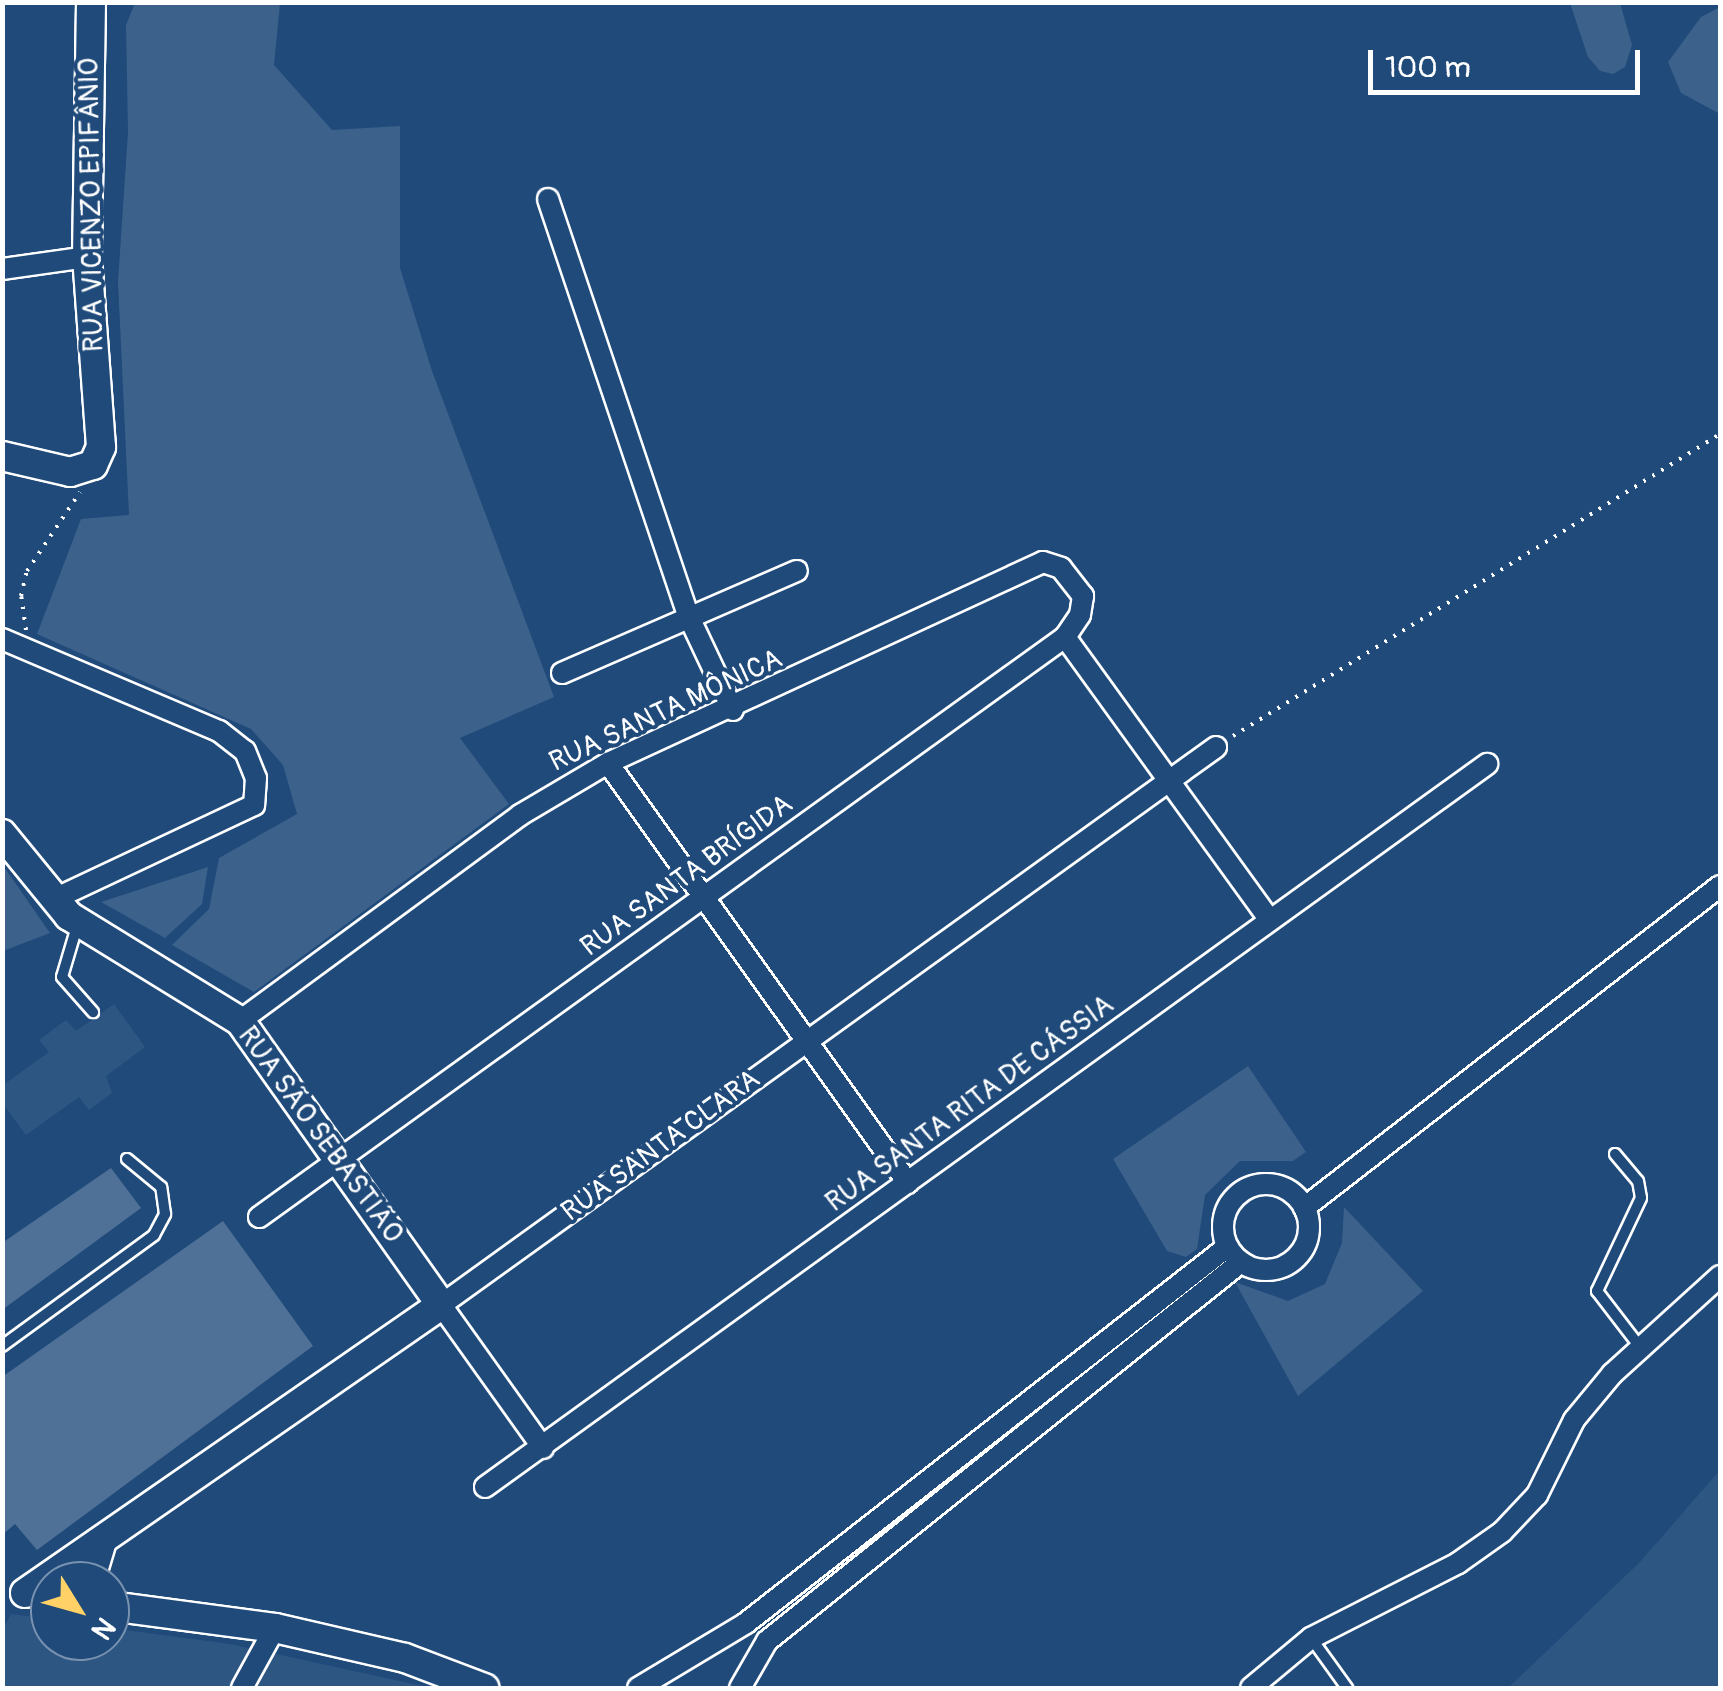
<!DOCTYPE html>
<html>
<head>
<meta charset="utf-8">
<style>
  body { margin:0 }
  #map { position:relative; width:1723px; height:1691px; overflow:hidden; background:#1f4a7a; font-family:Pangolin,sans-serif }
  div>[style] { position:absolute }
  .built>* { inset:0; background:#2e5683 }
  .green>* { inset:0; background:#3c618b }
  .building>* { inset:0; background:#507197 }
  .path>* { height:4px; margin-top:-2px; transform-origin:0; background:repeating-linear-gradient(90deg,#fff 0 2.5px,transparent 0 10.5px) }
  .roads { filter:drop-shadow(2px 0 #fff) drop-shadow(-2px 0 #fff) drop-shadow(0 2px #fff) drop-shadow(0 -2px #fff) }
  .lane>* { height:10px; margin:-5px; padding:0 5px; transform-origin:5px; border-radius:5px; background:#1f4a7a }
  .street>* { height:20px; margin:-10px; padding:0 10px; transform-origin:10px; border-radius:10px; background:#1f4a7a }
  .street>.ring { margin:-10px; padding:0; box-sizing:content-box; background:none; border:20px solid #1f4a7a; border-radius:50% }
  .secondary>* { height:28px; margin:-14px; padding:0 14px; transform-origin:14px; border-radius:14px; background:#1f4a7a }
  span { translate:-50% -50%; white-space:nowrap; text-align:center; line-height:1.15; -webkit-text-stroke:8px #1f4a7a; paint-order:stroke }
  .street-label { font-size:28px; color:#fff }
  .frame { position:absolute; inset:0; border:5px solid #fff; pointer-events:none }
  .north { position:absolute; left:30px; top:1561px; width:100px; height:100px; box-sizing:border-box; background:#1f4a7a; border:2px solid #7992af; border-radius:50%; rotate:127deg; font-size:28px; font-weight:700; line-height:40px; text-align:center; color:#fff }
  .north::after { content:''; display:block; margin:auto; width:35px; height:45px; background:#ffd166; clip-path:polygon(50% 0,100% 100%,50% 72%,0 100%) }
  .scale { position:absolute; left:1368px; top:50px; width:272px; height:45px; box-sizing:border-box; border:5px solid #fff; border-top:0; padding-left:12px; font-size:30px; line-height:35px; white-space:nowrap; color:#fff; -webkit-text-stroke:8px #1f4a7a; paint-order:stroke }
</style>
</head>
<body>
<div id="map">
  <div class="built">
    <i style="clip-path:polygon(114px 1004px,145px 1047px,106px 1076px,112px 1093px,89px 1110px,79px 1097px,26px 1135px,3px 1104px,3px 1085px,49px 1052px,39px 1040px,66px 1020px,76px 1031px)"></i>
    <i style="clip-path:polygon(1720px 1470px,1720px 1688px,1508px 1688px,1640px 1562px)"></i>
    <i style="clip-path:polygon(11px 1614px,50px 1619px,50px 1641px,110px 1641px,110px 1628px,230px 1644px,432px 1688px,3px 1688px,3px 1629px)"></i>
  </div>
  <div class="green">
    <i style="clip-path:polygon(135px 3px,280px 3px,274px 65px,332px 130px,400px 126px,400px 268px,432px 371px,554px 697px,460px 738px,509px 804px,254px 992px,172px 945px,209px 909px,219px 858px,297px 814px,283px 765px,251px 729px,37px 634px,81px 519px,129px 515px,118px 282px,128px 132px,126px 25px)"></i>
    <i style="clip-path:polygon(1570px 3px,1620px 3px,1632px 45px,1625px 67px,1613px 74px,1600px 71px,1588px 57px)"></i>
    <i style="clip-path:polygon(1720px 7px,1720px 114px,1681px 93px,1668px 62px,1701px 17px)"></i>
    <i style="clip-path:polygon(2px 864px,50px 933px,3px 951px,2px 951px)"></i>
    <i style="clip-path:polygon(208px 867px,202px 904px,165px 938px,101px 902px)"></i>
    <i style="clip-path:polygon(1248px 1066px,1306px 1152px,1293px 1161px,1240px 1161px,1205px 1195px,1197px 1249px,1186px 1257px,1167px 1251px,1113px 1159px)"></i>
    <i style="clip-path:polygon(1344px 1207px,1423px 1291px,1298px 1396px,1235px 1282px,1288px 1301px,1325px 1284px,1342px 1243px)"></i>
  </div>
  <div class="building">
    <i style="clip-path:polygon(111px 1168px,141px 1208px,2px 1310px,2px 1243px)"></i>
    <i style="clip-path:polygon(223px 1221px,313px 1346px,37px 1550px,15px 1524px,2px 1535px,2px 1377px)"></i>
  </div>
  <div class="path">
    <i style="left:26px;top:630px;width:34px;rotate:-98deg"></i>
    <i style="left:21px;top:596px;width:26px;rotate:-77deg"></i>
    <i style="left:27px;top:571px;width:95px;rotate:-56.1deg"></i>
    <i style="left:1233px;top:736px;width:573px;rotate:-31.8deg"></i>
  </div>
  <div class="roads">
    <div class="lane">
      <i style="left:78px;top:923px;width:56px;rotate:106.5deg"></i>
      <i style="left:62px;top:977px;width:47px;rotate:48.5deg"></i>
      <i style="left:1615px;top:1154px;width:35px;rotate:50deg"></i>
      <i style="left:1638px;top:1181px;width:17px;rotate:80deg"></i>
      <i style="left:1641px;top:1198px;width:103px;rotate:115.3deg"></i>
      <i style="left:1597px;top:1291px;width:71px;rotate:52.5deg"></i>
      <i style="left:2px;top:1346px;width:188px;rotate:-36.1deg"></i>
      <i style="left:154px;top:1235px;width:24px;rotate:-62deg"></i>
      <i style="left:165px;top:1214px;width:27px;rotate:-98deg"></i>
      <i style="left:161px;top:1187px;width:44px;rotate:-140.5deg"></i>
      <i style="left:1311px;top:1638px;width:62px;rotate:54.2deg"></i>
    </div>
    <div class="street">
      <i style="left:548px;top:199px;width:439px;rotate:71.4deg"></i>
      <i style="left:688px;top:615px;width:105px;rotate:64.7deg"></i>
      <i style="left:2px;top:269px;width:86px;rotate:-8deg"></i>
      <i style="left:1065px;top:637px;width:349px;rotate:54.1deg"></i>
      <i style="left:2px;top:639px;width:236px;rotate:23deg"></i>
      <i style="left:219px;top:731px;width:33px;rotate:38deg"></i>
      <i style="left:245px;top:751px;width:29px;rotate:68deg"></i>
      <i style="left:256px;top:778px;width:27px;rotate:94deg"></i>
      <i style="left:254px;top:805px;width:223px;rotate:154.8deg"></i>
      <i style="left:562px;top:673px;width:256px;rotate:-23.5deg"></i>
      <i style="left:608px;top:763px;width:516px;rotate:54.46deg"></i>
      <i style="left:240px;top:1021px;width:348px;rotate:-36.3deg"></i>
      <i style="left:520px;top:815px;width:102px;rotate:-30.6deg"></i>
      <i style="left:608px;top:763px;width:479px;rotate:-24.8deg"></i>
      <i style="left:1043px;top:562px;width:19px;rotate:18deg"></i>
      <i style="left:1061px;top:568px;width:36px;rotate:52deg"></i>
      <i style="left:1083px;top:596px;width:19px;rotate:99deg"></i>
      <i style="left:1080px;top:615px;width:27px;rotate:124deg"></i>
      <i style="left:1065px;top:637px;width:993px;rotate:144.26deg"></i>
      <i class="ring" style="left:1223px;top:1184px;width:66px;height:66px"></i>
      <i style="left:1304px;top:1208px;width:526px;rotate:-37.74deg"></i>
      <i style="left:543px;top:1448px;width:176px;rotate:-125.5deg"></i>
      <i style="left:441px;top:1305px;width:955px;rotate:-35.75deg"></i>
      <i style="left:485px;top:1487px;width:1236px;rotate:-35.81deg"></i>
      <i style="left:242px;top:1688px;width:68px;rotate:-61.2deg"></i>
      <i style="left:638px;top:1688px;width:126px;rotate:-31deg"></i>
      <i style="left:746px;top:1623px;width:611px;rotate:-38.01deg"></i>
      <i style="left:740px;top:1688px;width:54px;rotate:-60.1deg"></i>
      <i style="left:767px;top:1641px;width:607px;rotate:-38.65deg"></i>
      <i style="left:1251px;top:1688px;width:78px;rotate:-39.8deg"></i>
      <i style="left:1311px;top:1638px;width:165px;rotate:-27deg"></i>
      <i style="left:1458px;top:1563px;width:54px;rotate:-35.2deg"></i>
      <i style="left:1502px;top:1532px;width:51px;rotate:-46.6deg"></i>
      <i style="left:1537px;top:1495px;width:84px;rotate:-63.7deg"></i>
      <i style="left:1574px;top:1420px;width:60px;rotate:-50.4deg"></i>
      <i style="left:1612px;top:1374px;width:146px;rotate:-42.2deg"></i>
    </div>
    <div class="secondary">
      <i style="left:2px;top:456px;width:70px;rotate:13.2deg"></i>
      <i style="left:70px;top:472px;width:24px;rotate:-17deg"></i>
      <i style="left:93px;top:465px;width:20px;rotate:-66deg"></i>
      <i style="left:101px;top:447px;width:191px;rotate:-94.2deg"></i>
      <i style="left:87px;top:257px;width:255px;rotate:-89.1deg"></i>
      <i style="left:2px;top:834px;width:106px;rotate:50.7deg"></i>
      <i style="left:69px;top:916px;width:201px;rotate:31.6deg"></i>
      <i style="left:240px;top:1021px;width:348px;rotate:54.7deg"></i>
      <i style="left:441px;top:1305px;width:506px;rotate:145.3deg"></i>
      <i style="left:90px;top:1581px;width:42px;rotate:-73.3deg"></i>
      <i style="left:110px;top:1606px;width:166px;rotate:7.6deg"></i>
      <i style="left:275px;top:1628px;width:133px;rotate:13deg"></i>
      <i style="left:405px;top:1658px;width:85px;rotate:20.8deg"></i>
    </div>
  </div>
  <div class="street-label">
    <span style="left:92px;top:205px;rotate:-91deg">RUA VICENZO EPIFÂNIO</span>
    <span style="left:666px;top:711px;rotate:-25deg">RUA SANTA MÔNICA</span>
    <span style="left:687px;top:876px;rotate:-36deg">RUA SANTA BRÍGIDA</span>
    <span style="left:970px;top:1104px;rotate:-36deg">RUA SANTA RITA DE CÁSSIA</span>
    <span style="left:320px;top:1135px;rotate:54deg">RUA SÃO SEBASTIÃO</span>
    <span style="left:661px;top:1146px;rotate:-36deg">RUA SANTA CLARA</span>
  </div>
  <div class="frame"></div>
  <div class="north">N</div>
  <div class="scale">100 m</div>
</div>
</body>
</html>
